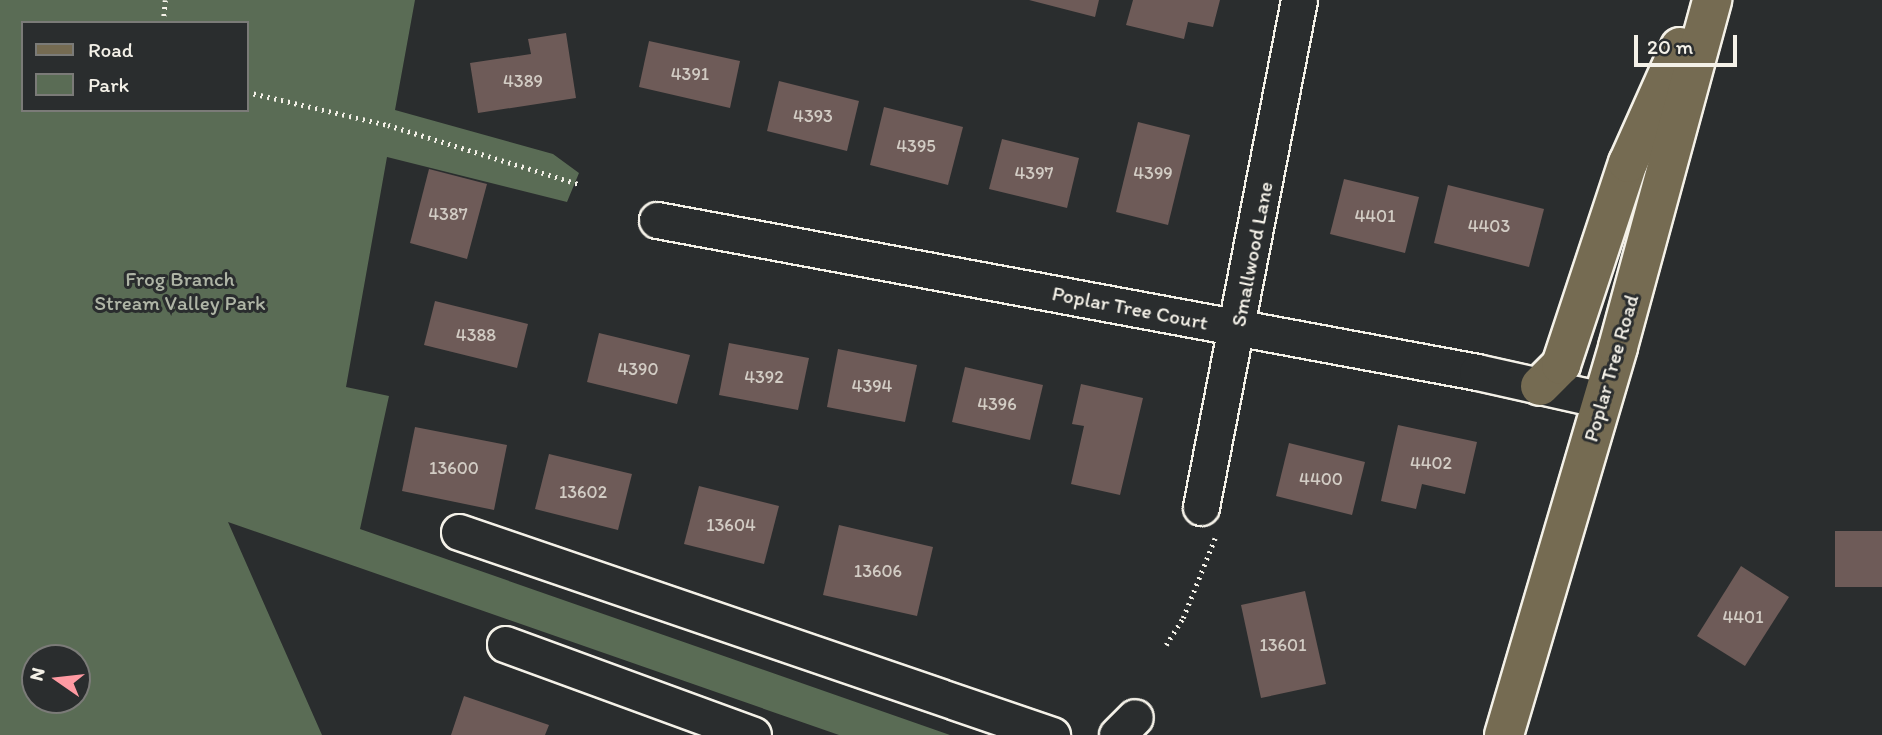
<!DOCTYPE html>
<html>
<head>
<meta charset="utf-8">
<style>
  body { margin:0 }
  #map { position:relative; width:1882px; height:735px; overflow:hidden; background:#2a2d2e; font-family:Itim,sans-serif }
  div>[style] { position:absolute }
  .green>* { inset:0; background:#5a6c55 }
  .building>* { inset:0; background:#6e5b58 }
  .path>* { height:4.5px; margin-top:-2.25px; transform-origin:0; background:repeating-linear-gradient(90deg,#f4f1e8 0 2px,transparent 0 7px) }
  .roads { filter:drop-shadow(2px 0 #f4f1e8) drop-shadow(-2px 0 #f4f1e8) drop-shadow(0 2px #f4f1e8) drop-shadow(0 -2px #f4f1e8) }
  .minor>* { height:35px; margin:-17.5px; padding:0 17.5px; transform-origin:17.5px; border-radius:17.5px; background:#2a2d2e }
  .major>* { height:38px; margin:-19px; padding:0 19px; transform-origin:19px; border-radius:19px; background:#756b52 }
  span { translate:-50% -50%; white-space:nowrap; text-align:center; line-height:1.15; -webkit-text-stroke:6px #2a2d2e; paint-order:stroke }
  .number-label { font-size:18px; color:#d2ccc4 }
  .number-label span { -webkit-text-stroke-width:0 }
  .street-label { font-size:21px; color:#f4f1e8 }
  .park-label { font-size:21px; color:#afb5a6 }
  .legend { position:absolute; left:21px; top:21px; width:228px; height:91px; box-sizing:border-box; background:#2a2d2e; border:2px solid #7b7b78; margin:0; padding:9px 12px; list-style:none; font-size:21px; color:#f4f1e8 }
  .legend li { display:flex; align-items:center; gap:14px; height:35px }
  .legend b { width:35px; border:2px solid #7b7b78 }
  .north { position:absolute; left:21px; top:644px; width:70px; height:70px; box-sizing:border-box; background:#2a2d2e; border:2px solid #7b7b78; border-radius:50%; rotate:284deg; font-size:19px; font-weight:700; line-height:28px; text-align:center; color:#f4f1e8 }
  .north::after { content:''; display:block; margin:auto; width:24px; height:32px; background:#ff9aa2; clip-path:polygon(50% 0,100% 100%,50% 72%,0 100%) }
  .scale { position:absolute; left:1634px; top:35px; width:103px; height:32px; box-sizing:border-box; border:4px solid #f4f1e8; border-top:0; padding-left:9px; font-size:21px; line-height:24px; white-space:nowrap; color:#f4f1e8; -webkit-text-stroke:5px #2a2d2e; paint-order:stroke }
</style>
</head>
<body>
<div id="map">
  <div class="green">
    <i style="clip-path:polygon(evenodd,0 0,415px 0,395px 110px,553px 154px,579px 173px,567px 202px,387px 157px,346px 387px,389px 396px,360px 529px,950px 735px,839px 735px,228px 522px,322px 735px,0 735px,0 0,23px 23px,247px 23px,247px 110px,23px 110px,23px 23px,0 0,35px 658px,77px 658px,77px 700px,35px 700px,35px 658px)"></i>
  </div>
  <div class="building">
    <i style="clip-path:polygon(1029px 0,1099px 0,1095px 17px)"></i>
    <i style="clip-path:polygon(1133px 0,1220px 0,1213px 27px,1188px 22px,1184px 39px,1126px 25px)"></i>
    <i style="clip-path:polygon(566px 33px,576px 98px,478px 113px,470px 63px,531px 54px,528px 39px)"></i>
    <i style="clip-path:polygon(649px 41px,740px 61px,730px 108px,639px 87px)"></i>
    <i style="clip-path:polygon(779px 81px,859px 101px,847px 151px,767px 131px)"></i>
    <i style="clip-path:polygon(884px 107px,963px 127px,948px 185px,870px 165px)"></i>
    <i style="clip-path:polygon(1138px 122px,1190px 135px,1168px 225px,1116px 212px)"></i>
    <i style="clip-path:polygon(1002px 139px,1079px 158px,1067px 208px,989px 189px)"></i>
    <i style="clip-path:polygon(429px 169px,487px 184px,467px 259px,410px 243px)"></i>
    <i style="clip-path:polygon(1344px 179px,1419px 197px,1405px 253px,1330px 234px)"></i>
    <i style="clip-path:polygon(1448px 185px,1544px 209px,1529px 267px,1434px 243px)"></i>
    <i style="clip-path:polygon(435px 301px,528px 324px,517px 368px,424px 345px)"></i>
    <i style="clip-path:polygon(599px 333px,690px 355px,677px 404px,587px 382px)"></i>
    <i style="clip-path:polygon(729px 343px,809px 358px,798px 410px,719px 395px)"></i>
    <i style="clip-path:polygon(838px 349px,917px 365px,905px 422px,827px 407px)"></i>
    <i style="clip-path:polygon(965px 367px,1043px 385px,1030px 440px,952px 422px)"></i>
    <i style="clip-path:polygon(1081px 384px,1143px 398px,1120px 495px,1071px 484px,1084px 426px,1072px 424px)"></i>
    <i style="clip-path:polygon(1398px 425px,1477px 442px,1465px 494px,1422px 484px,1416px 509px,1381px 501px)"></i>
    <i style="clip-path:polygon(415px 427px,507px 445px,494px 510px,402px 491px)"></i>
    <i style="clip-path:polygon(1289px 443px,1365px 462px,1352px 515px,1276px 496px)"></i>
    <i style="clip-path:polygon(549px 454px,632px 474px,618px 530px,535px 509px)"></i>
    <i style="clip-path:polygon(699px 486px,779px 506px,764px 564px,684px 544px)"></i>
    <i style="clip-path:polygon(839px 525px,933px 547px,917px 616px,823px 595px)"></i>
    <i style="clip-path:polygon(1835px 531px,1882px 531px,1882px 587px,1835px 587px)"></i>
    <i style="clip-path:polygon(1741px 566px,1789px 597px,1745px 666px,1697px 636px)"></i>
    <i style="clip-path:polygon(1305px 591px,1326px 684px,1261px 698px,1241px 605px)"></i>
    <i style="clip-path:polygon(464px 696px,549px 725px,545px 735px,451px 735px)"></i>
  </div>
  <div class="path">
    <i style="left:163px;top:23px;width:23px;rotate:-85deg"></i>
    <i style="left:247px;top:92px;width:145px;rotate:13.2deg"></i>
    <i style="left:388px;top:125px;width:200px;rotate:17.2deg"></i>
    <i style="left:1166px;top:645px;width:32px;rotate:-58deg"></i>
    <i style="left:1183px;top:618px;width:86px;rotate:-68.2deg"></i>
  </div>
  <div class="roads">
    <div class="minor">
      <i style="left:657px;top:220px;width:834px;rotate:10.5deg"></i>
      <i style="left:1477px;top:372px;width:128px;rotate:12.6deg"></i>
      <i style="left:1201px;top:507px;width:516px;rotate:-79.06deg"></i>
      <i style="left:459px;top:532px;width:627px;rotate:18.9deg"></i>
      <i style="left:505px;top:644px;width:264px;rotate:20.1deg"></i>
      <i style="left:1117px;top:735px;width:25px;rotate:-45deg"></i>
    </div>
    <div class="major">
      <i style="left:1540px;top:386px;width:30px;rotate:-45deg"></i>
      <i style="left:1561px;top:365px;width:213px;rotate:-71.7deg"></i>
      <i style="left:1628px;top:163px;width:127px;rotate:-65.9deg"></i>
      <i style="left:1504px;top:735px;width:404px;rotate:-73.6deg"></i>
      <i style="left:1618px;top:347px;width:360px;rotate:-74.8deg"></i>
    </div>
  </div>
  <div class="number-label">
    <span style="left:690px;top:74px">4391</span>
    <span style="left:523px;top:81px">4389</span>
    <span style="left:813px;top:116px">4393</span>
    <span style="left:916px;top:146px">4395</span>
    <span style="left:1034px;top:173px">4397</span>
    <span style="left:1153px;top:173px">4399</span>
    <span style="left:448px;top:214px">4387</span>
    <span style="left:1375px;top:216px">4401</span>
    <span style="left:1489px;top:226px">4403</span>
    <span style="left:476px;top:335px">4388</span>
    <span style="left:638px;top:369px">4390</span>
    <span style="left:764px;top:377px">4392</span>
    <span style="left:872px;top:386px">4394</span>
    <span style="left:997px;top:404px">4396</span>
    <span style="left:1431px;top:463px">4402</span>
    <span style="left:454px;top:468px">13600</span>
    <span style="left:1321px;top:479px">4400</span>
    <span style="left:583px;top:492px">13602</span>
    <span style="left:731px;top:525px">13604</span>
    <span style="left:878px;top:571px">13606</span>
    <span style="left:1743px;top:617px">4401</span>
    <span style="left:1283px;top:645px">13601</span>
  </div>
  <div class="street-label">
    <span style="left:1252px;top:254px;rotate:-79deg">Smallwood Lane</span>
    <span style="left:1130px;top:308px;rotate:11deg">Poplar Tree Court</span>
    <span style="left:1611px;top:368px;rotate:-74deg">Poplar Tree Road</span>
  </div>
  <div class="park-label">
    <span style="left:180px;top:291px">Frog Branch<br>Stream Valley Park</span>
  </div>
  <ul class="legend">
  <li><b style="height:9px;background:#756b52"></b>Road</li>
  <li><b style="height:19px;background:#5a6c55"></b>Park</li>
  </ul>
  <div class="north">N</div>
  <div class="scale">20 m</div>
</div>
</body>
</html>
